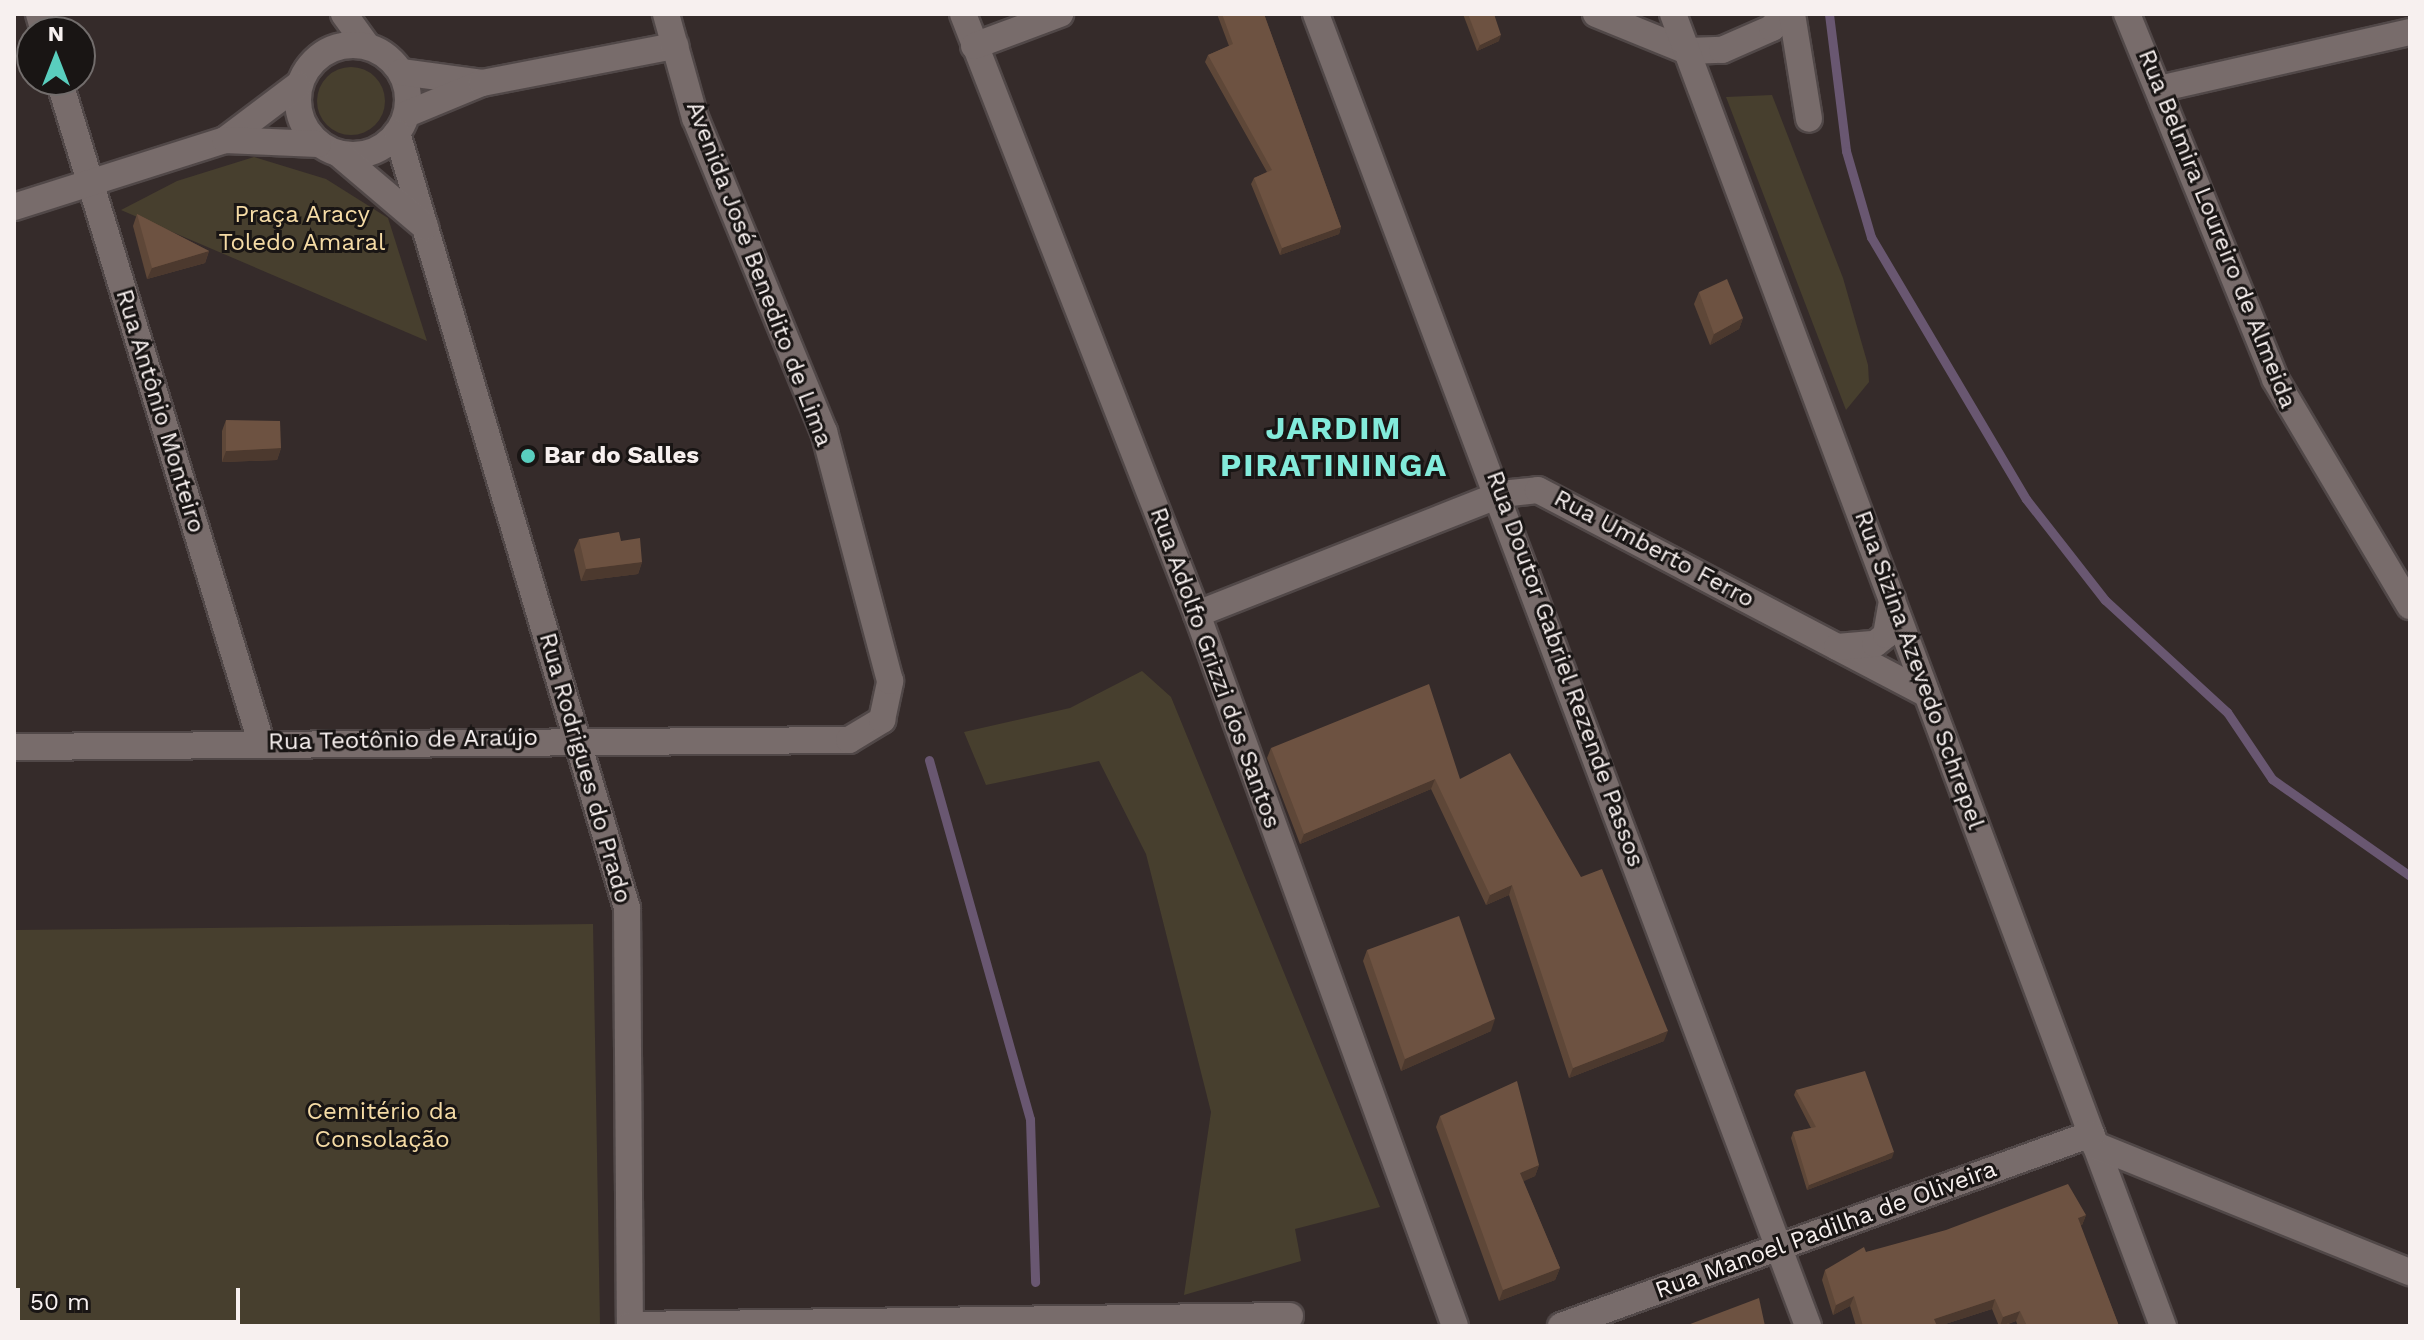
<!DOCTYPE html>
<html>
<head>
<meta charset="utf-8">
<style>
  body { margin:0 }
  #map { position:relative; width:2424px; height:1340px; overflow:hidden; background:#352b2a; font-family:"Work Sans",sans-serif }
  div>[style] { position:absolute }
  .green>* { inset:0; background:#473f2e }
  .round { border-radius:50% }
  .stream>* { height:9px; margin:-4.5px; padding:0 4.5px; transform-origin:4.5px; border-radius:4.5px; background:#695771 }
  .roads { filter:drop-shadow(2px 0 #514848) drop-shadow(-2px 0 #514848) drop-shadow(0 2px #514848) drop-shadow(0 -2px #514848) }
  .street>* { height:26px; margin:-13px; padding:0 13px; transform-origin:13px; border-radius:13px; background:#786c6b }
  .street>.ring { margin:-13px; padding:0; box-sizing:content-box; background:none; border:26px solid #786c6b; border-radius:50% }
  .wall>* { inset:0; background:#5e4738 }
  .shaded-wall>* { inset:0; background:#4c392e }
  .building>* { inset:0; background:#6d5241 }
  .dots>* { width:22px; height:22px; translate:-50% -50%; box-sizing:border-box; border:4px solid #191514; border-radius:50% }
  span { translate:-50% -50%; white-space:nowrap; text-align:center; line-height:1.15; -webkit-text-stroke:6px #191514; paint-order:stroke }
  .park-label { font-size:24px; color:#f5dba5 }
  .street-label { font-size:24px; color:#f7f0ef }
  .poi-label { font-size:24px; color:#f7f0ef; font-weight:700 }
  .left { translate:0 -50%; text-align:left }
  .district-label { font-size:32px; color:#83ebdb; font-weight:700; letter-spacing:2px }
  .frame { position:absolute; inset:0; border:16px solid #f7f0ef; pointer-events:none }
  .north { position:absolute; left:16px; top:16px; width:80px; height:80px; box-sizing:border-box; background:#191514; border:2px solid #726d6c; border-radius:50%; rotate:0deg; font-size:22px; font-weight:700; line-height:32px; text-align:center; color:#f7f0ef }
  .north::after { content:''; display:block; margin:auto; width:28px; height:36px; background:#59cebe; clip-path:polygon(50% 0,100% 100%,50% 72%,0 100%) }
  .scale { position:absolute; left:16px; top:1288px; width:224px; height:36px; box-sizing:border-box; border:4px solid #f7f0ef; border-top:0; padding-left:10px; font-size:24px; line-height:28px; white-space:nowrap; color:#f7f0ef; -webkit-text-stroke:6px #191514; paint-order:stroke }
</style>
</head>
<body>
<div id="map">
  <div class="green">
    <i class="round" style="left:317px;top:67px;width:68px;height:68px"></i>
    <i style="clip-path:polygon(1772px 95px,1843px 278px,1868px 365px,1869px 382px,1846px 410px,1726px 97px)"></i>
    <i style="clip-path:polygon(254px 157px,326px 179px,388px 218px,427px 341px,121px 210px,177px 181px)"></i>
    <i style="clip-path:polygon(1142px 671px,1171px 697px,1380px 1207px,1295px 1229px,1301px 1261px,1184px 1295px,1211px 1112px,1146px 854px,1099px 761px,986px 785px,964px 732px,1070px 708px)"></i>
    <i style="clip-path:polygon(593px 924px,600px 1326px,14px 1326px,14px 930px)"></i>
  </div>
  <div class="stream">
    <i style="left:1829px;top:14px;width:138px;rotate:82.9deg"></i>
    <i style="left:1846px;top:151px;width:90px;rotate:73.8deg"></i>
    <i style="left:1871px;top:237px;width:304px;rotate:59.4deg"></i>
    <i style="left:2026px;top:499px;width:128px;rotate:52deg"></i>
    <i style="left:2105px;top:600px;width:166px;rotate:42.6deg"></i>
    <i style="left:2227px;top:712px;width:81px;rotate:56.1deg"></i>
    <i style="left:2272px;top:779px;width:169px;rotate:35.1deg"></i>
    <i style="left:929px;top:760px;width:373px;rotate:74.3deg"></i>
    <i style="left:1030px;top:1119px;width:163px;rotate:88.2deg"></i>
  </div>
  <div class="roads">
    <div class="street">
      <i style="left:39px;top:14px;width:19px;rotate:74deg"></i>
      <i style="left:344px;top:14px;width:39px;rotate:54deg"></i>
      <i style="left:963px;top:14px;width:644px;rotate:68.69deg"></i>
      <i style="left:1197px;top:614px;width:757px;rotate:70.08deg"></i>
      <i style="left:1316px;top:14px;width:1401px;rotate:69.44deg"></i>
      <i style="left:1596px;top:14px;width:98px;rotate:22.1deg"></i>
      <i style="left:1687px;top:51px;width:35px;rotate:-2deg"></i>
      <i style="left:1722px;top:50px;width:55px;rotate:-23.7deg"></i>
      <i style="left:1772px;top:28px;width:18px;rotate:-52deg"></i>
      <i style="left:1673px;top:14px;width:1401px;rotate:69.52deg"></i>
      <i style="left:1792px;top:14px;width:106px;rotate:80.8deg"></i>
      <i style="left:2127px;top:14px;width:394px;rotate:67.9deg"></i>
      <i style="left:2275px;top:379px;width:264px;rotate:59.3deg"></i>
      <i class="ring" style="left:298px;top:45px;width:84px;height:84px"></i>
      <i style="left:974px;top:46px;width:92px;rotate:-20.4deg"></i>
      <i style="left:401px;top:72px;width:82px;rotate:7.7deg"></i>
      <i style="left:59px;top:80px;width:692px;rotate:73.03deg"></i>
      <i style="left:2163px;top:88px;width:253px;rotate:-12.8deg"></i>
      <i style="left:407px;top:114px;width:81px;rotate:-22.5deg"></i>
      <i style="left:482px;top:83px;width:197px;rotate:-10.9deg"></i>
      <i style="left:397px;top:133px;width:808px;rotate:73.47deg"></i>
      <i style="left:627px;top:908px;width:418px;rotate:89.6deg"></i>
      <i style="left:225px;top:140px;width:91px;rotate:-37deg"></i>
      <i style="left:339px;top:154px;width:113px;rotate:40.3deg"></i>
      <i style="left:14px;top:207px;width:221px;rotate:-17.6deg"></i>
      <i style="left:225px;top:140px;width:93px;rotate:2.5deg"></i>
      <i style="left:1197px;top:614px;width:327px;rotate:-21.5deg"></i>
      <i style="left:1501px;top:494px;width:37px;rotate:-6deg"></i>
      <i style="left:1538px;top:490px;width:439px;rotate:27.7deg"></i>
      <i style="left:1837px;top:647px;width:38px;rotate:-5deg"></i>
      <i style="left:1875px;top:644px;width:14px;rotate:-39deg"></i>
      <i style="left:1886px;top:635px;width:36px;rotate:-80deg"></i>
      <i style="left:14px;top:747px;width:835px;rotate:-0.48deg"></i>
      <i style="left:849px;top:740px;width:39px;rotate:-31deg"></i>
      <i style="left:882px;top:720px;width:40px;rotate:-78deg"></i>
      <i style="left:890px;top:681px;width:258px;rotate:-104.8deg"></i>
      <i style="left:824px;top:432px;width:339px;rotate:-112.3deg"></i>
      <i style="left:695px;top:118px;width:108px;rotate:-105.6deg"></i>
      <i style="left:2095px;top:1145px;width:340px;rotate:22deg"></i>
      <i style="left:630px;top:1325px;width:660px;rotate:-0.78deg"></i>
      <i style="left:1561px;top:1326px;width:564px;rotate:-19.91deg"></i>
    </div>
  </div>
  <div class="wall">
    <i style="clip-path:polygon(1217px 14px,1264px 14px,1341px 227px,1339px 234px,1280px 255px,1251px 184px,1254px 178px,1267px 172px,1205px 62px,1208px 55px,1229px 46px)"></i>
    <i style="clip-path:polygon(1463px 14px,1494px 14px,1499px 41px,1477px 51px)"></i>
    <i style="clip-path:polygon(137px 214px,209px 251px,205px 263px,147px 279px,133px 226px)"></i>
    <i style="clip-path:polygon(1699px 292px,1743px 318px,1739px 329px,1710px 345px,1694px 304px)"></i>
    <i style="clip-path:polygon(226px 420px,281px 448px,277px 460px,222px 462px,222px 431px)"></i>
    <i style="clip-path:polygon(579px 539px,621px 541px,642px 562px,638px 574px,581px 581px,574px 550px)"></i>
    <i style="clip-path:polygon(1271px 748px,1460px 779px,1664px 1041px,1569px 1078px,1509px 895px,1486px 905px,1431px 789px,1300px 844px,1267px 758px)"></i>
    <i style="clip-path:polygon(1367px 950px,1491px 1031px,1401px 1071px,1363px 961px)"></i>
    <i style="clip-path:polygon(1796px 1090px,1892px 1158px,1807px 1190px,1791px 1138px,1793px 1132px,1811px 1128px,1794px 1095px)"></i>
    <i style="clip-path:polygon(1440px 1116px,1539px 1165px,1535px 1176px,1523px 1181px,1560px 1268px,1555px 1280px,1499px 1301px,1436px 1127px)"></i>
    <i style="clip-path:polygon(2086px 1215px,2082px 1225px,2080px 1225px,2119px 1326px,2018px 1326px,2016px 1321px,2003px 1326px,1999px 1326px,1992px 1309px,1939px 1326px,1856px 1326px,1850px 1306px,1833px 1315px,1822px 1280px,1825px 1270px,1866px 1252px)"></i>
  </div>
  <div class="shaded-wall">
    <i style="clip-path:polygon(1501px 35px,1499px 41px,1477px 51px,1480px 45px)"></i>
    <i style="clip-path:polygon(1341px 227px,1339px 234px,1280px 255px,1282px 248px)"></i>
    <i style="clip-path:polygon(209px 251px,205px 263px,147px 279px,152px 268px)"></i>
    <i style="clip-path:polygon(1743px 318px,1739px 329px,1710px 345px,1714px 334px)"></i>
    <i style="clip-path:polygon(281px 448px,277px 460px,222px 462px,226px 451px)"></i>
    <i style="clip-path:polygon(642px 562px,638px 574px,581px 581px,586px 569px)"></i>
    <i style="clip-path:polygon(1435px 779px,1431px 789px,1300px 844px,1304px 834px)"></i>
    <i style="clip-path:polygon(1512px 885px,1509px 895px,1486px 905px,1490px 895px)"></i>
    <i style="clip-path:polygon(1495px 1019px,1491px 1031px,1401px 1071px,1405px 1059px)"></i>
    <i style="clip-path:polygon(1668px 1031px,1664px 1041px,1569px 1078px,1573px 1068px)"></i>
    <i style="clip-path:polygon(1894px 1152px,1892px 1158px,1807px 1190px,1809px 1185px)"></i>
    <i style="clip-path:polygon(1539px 1165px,1535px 1176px,1516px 1185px,1520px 1173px)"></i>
    <i style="clip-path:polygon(2086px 1215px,2082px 1225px,2074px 1228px,2078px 1218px)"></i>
    <i style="clip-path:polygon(1560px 1268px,1555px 1280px,1499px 1301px,1503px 1290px)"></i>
    <i style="clip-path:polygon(1854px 1296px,1850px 1306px,1833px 1315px,1836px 1305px)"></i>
    <i style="clip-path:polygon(1995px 1299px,1992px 1309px,1939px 1326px,1932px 1326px,1934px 1319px)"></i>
    <i style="clip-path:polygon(2020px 1311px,2016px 1321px,2000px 1326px,2003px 1317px)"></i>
  </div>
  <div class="building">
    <i style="clip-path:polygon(1222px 14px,1264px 14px,1341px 227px,1282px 248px,1254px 178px,1272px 170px,1208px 55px,1233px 44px)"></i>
    <i style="clip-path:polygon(1468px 14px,1494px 14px,1501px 35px,1480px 45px)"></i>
    <i style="clip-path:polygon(137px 214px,209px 251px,152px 268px)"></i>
    <i style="clip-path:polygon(1727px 279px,1743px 318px,1714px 334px,1699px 292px)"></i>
    <i style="clip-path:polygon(226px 420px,280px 421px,281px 448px,226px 451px)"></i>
    <i style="clip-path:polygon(619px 532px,621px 541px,640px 538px,642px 562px,586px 569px,579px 539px)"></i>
    <i style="clip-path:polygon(1429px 684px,1460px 779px,1510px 753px,1581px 877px,1602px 869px,1668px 1031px,1573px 1068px,1512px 885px,1490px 895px,1435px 779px,1304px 834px,1271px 748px)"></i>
    <i style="clip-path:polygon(1459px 916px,1495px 1019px,1405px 1059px,1367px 950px)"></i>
    <i style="clip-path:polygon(1865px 1071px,1894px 1152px,1809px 1185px,1793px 1132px,1816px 1127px,1796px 1090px)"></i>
    <i style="clip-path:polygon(1517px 1081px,1539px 1165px,1520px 1173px,1560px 1268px,1503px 1290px,1440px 1116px)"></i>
    <i style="clip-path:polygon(2068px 1184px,2086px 1215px,2078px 1218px,2119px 1326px,2027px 1326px,2020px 1311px,2003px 1317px,1995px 1299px,1934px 1319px,1937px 1326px,1863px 1326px,1854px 1296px,1836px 1305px,1825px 1270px,1864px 1247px,1866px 1252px,1946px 1230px)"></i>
    <i style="clip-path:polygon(1759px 1298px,1765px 1326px,1685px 1326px)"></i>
  </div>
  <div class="dots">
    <i style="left:528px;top:456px;background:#59cebe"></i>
  </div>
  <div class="park-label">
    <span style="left:302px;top:229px">Praça Aracy<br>Toledo Amaral</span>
    <span style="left:382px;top:1126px">Cemitério da<br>Consolação</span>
  </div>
  <div class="street-label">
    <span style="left:2217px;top:229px;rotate:68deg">Rua Belmira Loureiro de Almeida</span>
    <span style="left:759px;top:274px;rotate:69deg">Avenida José Benedito de Lima</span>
    <span style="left:160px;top:411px;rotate:73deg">Rua Antônio Monteiro</span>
    <span style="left:1654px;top:549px;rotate:28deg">Rua Umberto Ferro</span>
    <span style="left:1215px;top:668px;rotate:70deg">Rua Adolfo Grizzi dos Santos</span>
    <span style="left:1565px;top:669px;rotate:70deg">Rua Doutor Gabriel Rezende Passos</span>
    <span style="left:1919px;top:670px;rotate:70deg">Rua Sizina Azevedo Schrepel</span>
    <span style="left:403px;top:740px;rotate:-1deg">Rua Teotônio de Araújo</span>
    <span style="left:585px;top:768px;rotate:74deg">Rua Rodrigues do Prado</span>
    <span style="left:1826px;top:1230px;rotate:-20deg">Rua Manoel Padilha de Oliveira</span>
  </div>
  <div class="poi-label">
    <span class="left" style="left:544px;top:456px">Bar do Salles</span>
  </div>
  <div class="district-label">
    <span style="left:1334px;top:447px">JARDIM<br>PIRATININGA</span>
  </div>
  <div class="frame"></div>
  <div class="north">N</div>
  <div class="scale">50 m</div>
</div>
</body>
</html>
